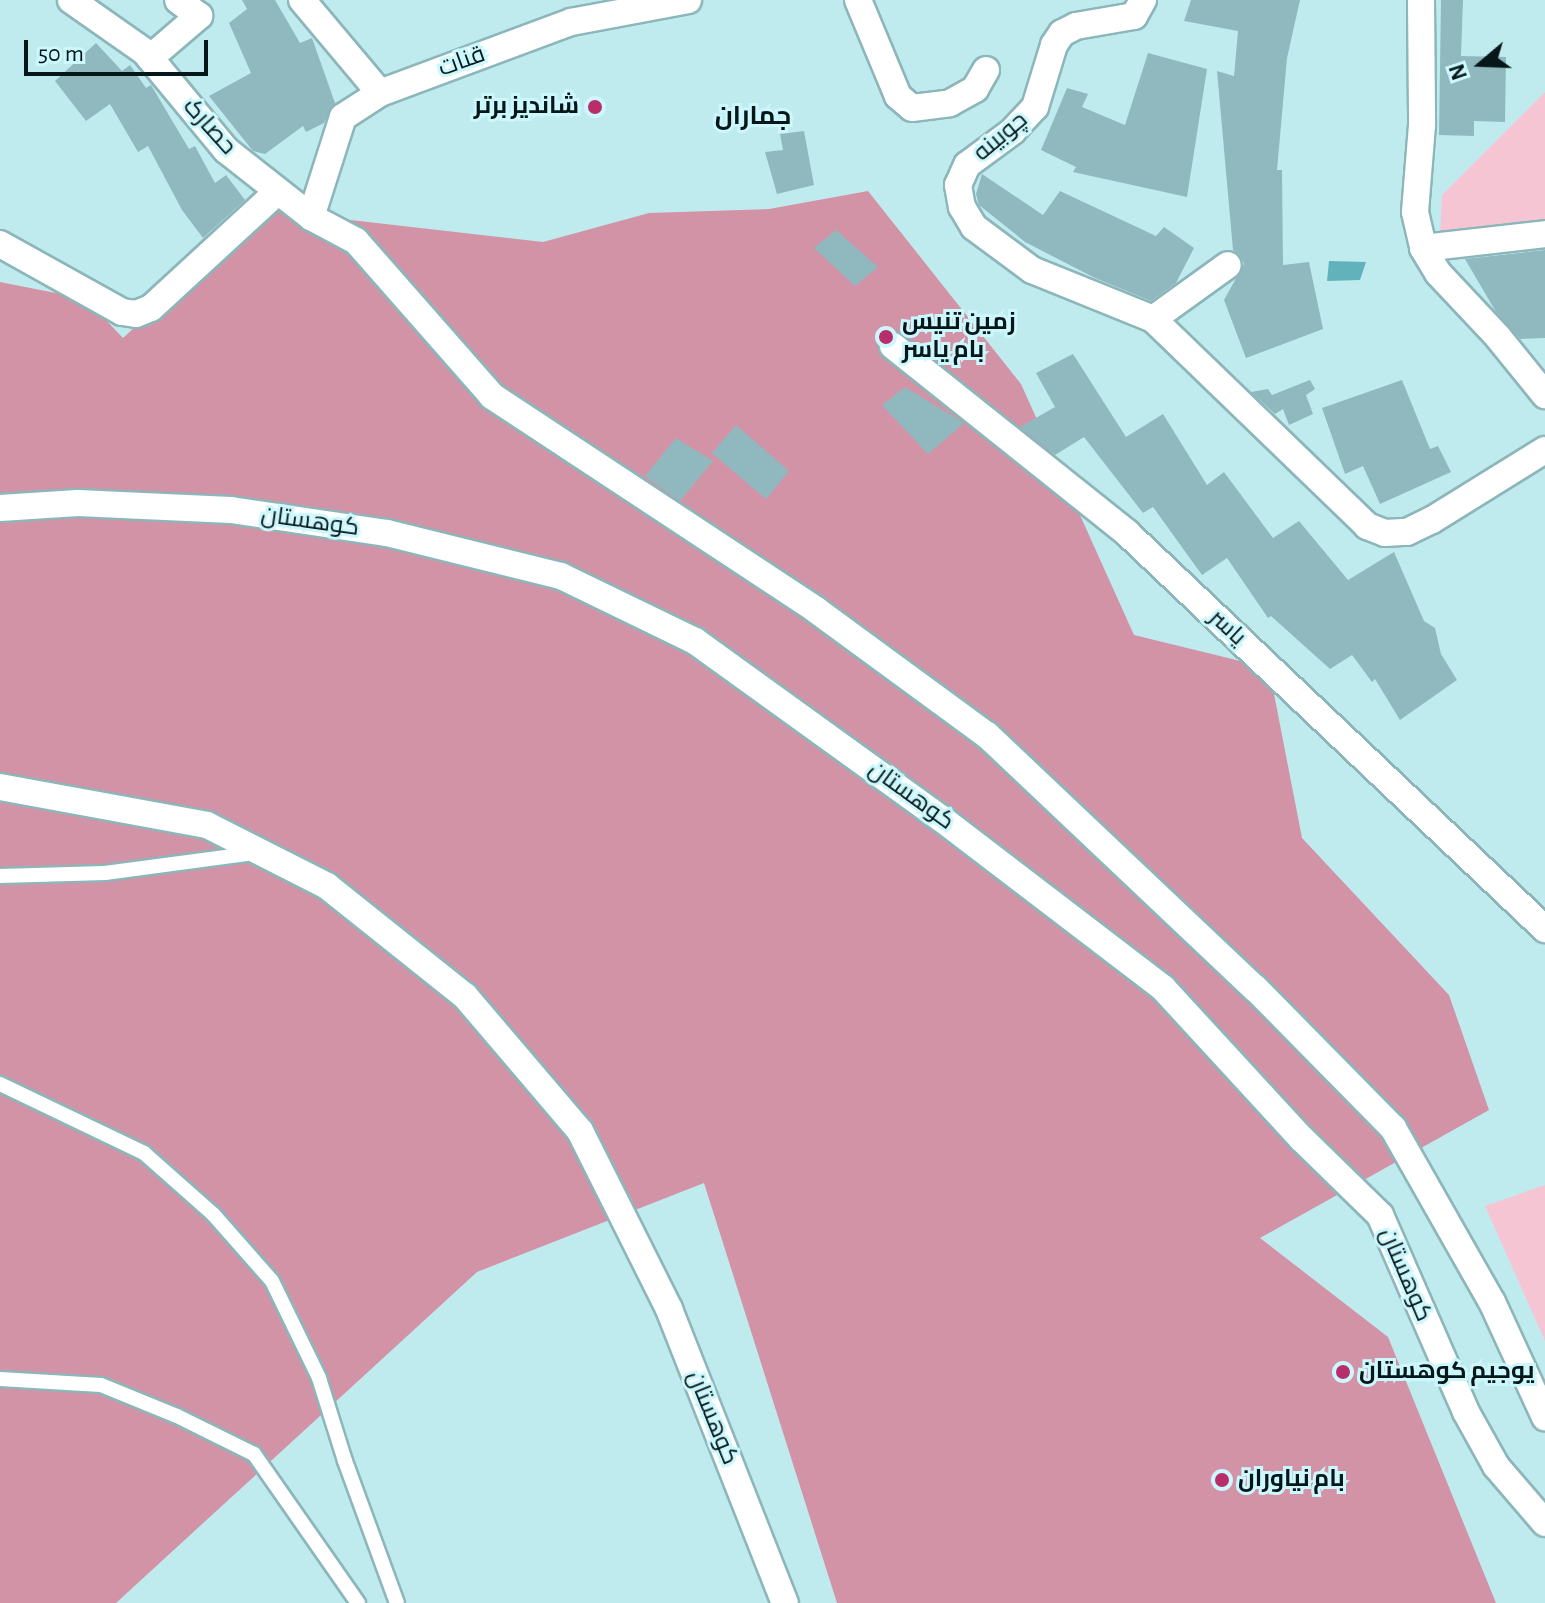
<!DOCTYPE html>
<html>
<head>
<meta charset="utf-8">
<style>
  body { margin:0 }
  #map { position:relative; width:1545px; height:1603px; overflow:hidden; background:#bfebef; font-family:"Alegreya Sans",Cairo,sans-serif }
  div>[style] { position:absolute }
  .green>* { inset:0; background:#f5c5d3 }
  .forest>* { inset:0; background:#d293a6 }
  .water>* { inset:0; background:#62b2bb }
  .building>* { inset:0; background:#8fb9be }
  .roads { filter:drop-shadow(2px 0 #8cb6ba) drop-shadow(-2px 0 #8cb6ba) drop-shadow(0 2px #8cb6ba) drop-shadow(0 -2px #8cb6ba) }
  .service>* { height:14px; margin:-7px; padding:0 7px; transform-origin:7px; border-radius:7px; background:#fff }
  .minor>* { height:26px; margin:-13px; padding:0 13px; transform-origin:13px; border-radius:13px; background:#fff }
  .dots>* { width:22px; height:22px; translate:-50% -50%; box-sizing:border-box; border:4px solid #ccf8fd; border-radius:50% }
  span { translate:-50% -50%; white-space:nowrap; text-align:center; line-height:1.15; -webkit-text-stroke:6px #ccf8fd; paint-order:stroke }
  .street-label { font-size:24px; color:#071719 }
  .poi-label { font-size:24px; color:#071719; font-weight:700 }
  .right { translate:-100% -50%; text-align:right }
  .left { translate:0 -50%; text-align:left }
  .neighbourhood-label { font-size:26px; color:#071719; font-weight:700 }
  .north { position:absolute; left:1441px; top:24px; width:80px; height:80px; -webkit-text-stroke:6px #ccf8fd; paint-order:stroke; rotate:251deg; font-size:22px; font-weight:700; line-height:32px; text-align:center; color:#071719 }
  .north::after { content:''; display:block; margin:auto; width:28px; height:36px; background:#071719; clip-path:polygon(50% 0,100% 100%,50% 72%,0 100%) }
  .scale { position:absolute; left:24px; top:40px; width:184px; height:36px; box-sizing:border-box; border:4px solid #071719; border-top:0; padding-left:10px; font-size:24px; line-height:28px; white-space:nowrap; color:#071719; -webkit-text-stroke:6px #ccf8fd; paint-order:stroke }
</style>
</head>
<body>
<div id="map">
  <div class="green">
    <i style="clip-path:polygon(1545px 92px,1545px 224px,1440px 235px,1442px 195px)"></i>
    <i style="clip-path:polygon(1545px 1185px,1545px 1341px,1485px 1206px)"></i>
  </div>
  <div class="forest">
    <i style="clip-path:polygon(868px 191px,1021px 384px,1134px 635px,1269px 668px,1302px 838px,1449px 995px,1489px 1110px,1260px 1238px,1388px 1337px,1496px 1603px,837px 1603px,704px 1183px,477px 1272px,116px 1603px,0 1603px,0 282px,86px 299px,123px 338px,263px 210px,543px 242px,649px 213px,769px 209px)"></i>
  </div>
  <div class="water">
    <i style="clip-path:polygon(1329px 261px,1366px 262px,1360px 280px,1327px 281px)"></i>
  </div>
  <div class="building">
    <i style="clip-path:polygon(242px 0,275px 0,300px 43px,312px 38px,335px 103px,324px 123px,306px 132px,303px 126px,265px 154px,253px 151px,209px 96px,251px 73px,229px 23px,247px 9px)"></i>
    <i style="clip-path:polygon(1191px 0,1300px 0,1287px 58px,1277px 170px,1282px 170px,1283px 265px,1309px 262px,1323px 329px,1246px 358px,1224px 300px,1244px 264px,1240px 255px,1233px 250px,1217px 71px,1234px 76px,1238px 31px,1184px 21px)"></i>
    <i style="clip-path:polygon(1441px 0,1463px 0,1461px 56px,1506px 57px,1505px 122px,1474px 121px,1474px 136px,1439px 135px)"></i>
    <i style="clip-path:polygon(96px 43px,122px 71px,130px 65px,146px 88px,151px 85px,189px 149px,195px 146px,215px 183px,226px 175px,245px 200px,203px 238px,182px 210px,148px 146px,138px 152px,110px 104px,86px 121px,55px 81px)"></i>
    <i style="clip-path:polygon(1148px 53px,1207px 69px,1187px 197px,1073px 172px,1076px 167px,1041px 150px,1067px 88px,1088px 94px,1082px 107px,1125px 125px)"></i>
    <i style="clip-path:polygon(804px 131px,814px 185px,777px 194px,765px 152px,783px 150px,780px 134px)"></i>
    <i style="clip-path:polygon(982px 174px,1043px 215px,1060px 191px,1156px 236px,1164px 227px,1194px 248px,1176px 283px,1151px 301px,1095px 278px,1025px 242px,979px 205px,976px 194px)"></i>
    <i style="clip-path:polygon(836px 230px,878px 267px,855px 286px,814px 248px)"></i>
    <i style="clip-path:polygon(1545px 250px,1545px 338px,1520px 339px,1496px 312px,1465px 259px)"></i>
    <i style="clip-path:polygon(1073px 354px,1126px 437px,1163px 414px,1207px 485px,1224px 472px,1273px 538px,1299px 521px,1348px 580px,1394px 552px,1424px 621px,1435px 628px,1441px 654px,1457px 680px,1400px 720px,1375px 679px,1372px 682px,1352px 655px,1330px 669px,1271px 616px,1268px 618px,1227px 558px,1202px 575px,1153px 507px,1143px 513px,1084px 437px,1055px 455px,1020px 427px,1055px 407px,1036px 373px)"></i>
    <i style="clip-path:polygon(1310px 380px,1315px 389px,1306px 395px,1313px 414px,1289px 425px,1283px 409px,1275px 414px,1251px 392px,1268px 389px,1272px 395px)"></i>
    <i style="clip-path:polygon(1402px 380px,1430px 449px,1438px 446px,1451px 472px,1380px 504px,1363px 466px,1345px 474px,1322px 408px)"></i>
    <i style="clip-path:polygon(905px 387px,964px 423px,928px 454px,882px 405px)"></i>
    <i style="clip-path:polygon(736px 425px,789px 471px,766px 499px,712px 453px)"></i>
    <i style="clip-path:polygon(676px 438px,713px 461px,680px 501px,645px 476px)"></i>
  </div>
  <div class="roads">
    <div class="service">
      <i style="left:0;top:876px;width:105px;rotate:-1.6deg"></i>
      <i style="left:105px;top:873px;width:150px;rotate:-7.6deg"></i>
      <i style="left:0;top:1084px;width:160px;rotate:25.6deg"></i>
      <i style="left:144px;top:1153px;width:92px;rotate:41.5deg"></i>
      <i style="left:213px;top:1214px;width:89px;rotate:48.6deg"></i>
      <i style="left:272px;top:1281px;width:108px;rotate:64.1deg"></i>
      <i style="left:319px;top:1378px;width:87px;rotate:72.6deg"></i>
      <i style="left:345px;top:1461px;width:151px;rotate:69.9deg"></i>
      <i style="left:0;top:1379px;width:101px;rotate:3.4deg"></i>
      <i style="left:101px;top:1385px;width:82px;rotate:22.2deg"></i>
      <i style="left:177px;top:1416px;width:86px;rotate:26.3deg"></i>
      <i style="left:254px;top:1454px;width:182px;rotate:55.1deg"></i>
    </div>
    <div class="minor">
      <i style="left:71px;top:0;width:90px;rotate:35.1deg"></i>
      <i style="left:145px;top:52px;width:127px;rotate:50.4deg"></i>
      <i style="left:226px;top:150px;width:108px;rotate:38.2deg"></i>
      <i style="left:311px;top:217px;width:51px;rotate:28.1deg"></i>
      <i style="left:356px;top:241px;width:206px;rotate:48.7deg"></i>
      <i style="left:492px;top:396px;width:388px;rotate:33.4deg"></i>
      <i style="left:816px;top:610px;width:212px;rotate:36.2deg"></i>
      <i style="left:987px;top:735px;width:369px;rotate:43.4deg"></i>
      <i style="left:1255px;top:988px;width:197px;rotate:45.4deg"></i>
      <i style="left:1393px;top:1128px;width:200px;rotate:60.4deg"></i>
      <i style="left:1492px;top:1302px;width:127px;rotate:65.3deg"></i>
      <i style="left:302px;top:0;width:121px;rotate:50deg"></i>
      <i style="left:858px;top:0;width:104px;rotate:67.4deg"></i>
      <i style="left:898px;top:96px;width:18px;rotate:41deg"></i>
      <i style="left:912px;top:108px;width:38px;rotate:-7deg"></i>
      <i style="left:950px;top:103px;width:29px;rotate:-29deg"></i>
      <i style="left:975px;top:89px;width:22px;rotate:-60deg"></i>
      <i style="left:1143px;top:0;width:18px;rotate:119deg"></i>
      <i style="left:1134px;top:16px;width:59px;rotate:170.2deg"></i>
      <i style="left:1076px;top:26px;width:16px;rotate:153deg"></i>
      <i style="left:1062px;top:33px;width:14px;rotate:124deg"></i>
      <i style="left:1054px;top:45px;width:65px;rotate:107deg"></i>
      <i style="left:1035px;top:107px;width:33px;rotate:133deg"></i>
      <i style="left:1013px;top:131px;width:57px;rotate:143.5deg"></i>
      <i style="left:967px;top:165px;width:22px;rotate:114deg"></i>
      <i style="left:958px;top:185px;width:22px;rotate:80deg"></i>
      <i style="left:962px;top:207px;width:23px;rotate:59deg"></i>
      <i style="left:974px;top:227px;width:72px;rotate:36.6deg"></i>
      <i style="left:1032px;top:270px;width:131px;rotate:22deg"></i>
      <i style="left:1153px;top:319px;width:298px;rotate:44deg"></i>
      <i style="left:1367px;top:526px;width:19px;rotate:21deg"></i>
      <i style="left:1385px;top:533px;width:22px;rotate:-3deg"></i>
      <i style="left:1407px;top:532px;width:28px;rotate:-26deg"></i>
      <i style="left:1432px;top:520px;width:133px;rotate:-31.8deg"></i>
      <i style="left:1421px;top:0;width:125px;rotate:89.5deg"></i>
      <i style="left:1422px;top:125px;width:87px;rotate:94.6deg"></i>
      <i style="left:1415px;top:212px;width:37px;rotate:77deg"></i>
      <i style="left:1423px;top:248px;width:29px;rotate:59deg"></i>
      <i style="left:1438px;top:273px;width:88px;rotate:46.8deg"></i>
      <i style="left:1498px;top:337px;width:75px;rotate:51deg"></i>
      <i style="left:150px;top:58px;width:65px;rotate:-40.6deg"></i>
      <i style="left:199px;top:16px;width:26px;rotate:-143deg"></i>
      <i style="left:311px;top:217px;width:105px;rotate:-72.3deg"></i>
      <i style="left:343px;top:117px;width:44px;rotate:-33deg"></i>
      <i style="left:380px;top:93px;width:204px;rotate:-20.4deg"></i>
      <i style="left:571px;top:22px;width:119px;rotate:-10.6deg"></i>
      <i style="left:0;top:244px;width:140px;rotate:29.1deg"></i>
      <i style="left:122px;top:312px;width:14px;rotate:8deg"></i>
      <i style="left:136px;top:314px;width:16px;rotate:-22deg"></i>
      <i style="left:151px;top:308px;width:171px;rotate:-42.6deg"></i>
      <i style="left:1423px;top:248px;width:123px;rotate:-6.5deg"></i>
      <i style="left:1153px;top:319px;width:92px;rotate:-35.8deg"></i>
      <i style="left:893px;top:346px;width:300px;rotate:38.6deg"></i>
      <i style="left:1127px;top:533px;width:576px;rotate:43.45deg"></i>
      <i style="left:0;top:508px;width:78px;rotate:-3.7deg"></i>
      <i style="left:78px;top:503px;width:153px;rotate:2.6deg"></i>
      <i style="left:231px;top:510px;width:158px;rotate:8.4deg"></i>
      <i style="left:387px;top:533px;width:179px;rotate:13.9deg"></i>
      <i style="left:561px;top:576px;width:149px;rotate:25.9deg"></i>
      <i style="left:695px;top:641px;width:304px;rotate:35.8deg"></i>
      <i style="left:942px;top:819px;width:278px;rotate:37.4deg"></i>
      <i style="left:1163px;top:988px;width:205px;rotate:47.4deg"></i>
      <i style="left:1302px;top:1139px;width:109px;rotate:44.3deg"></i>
      <i style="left:1380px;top:1215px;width:215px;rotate:66.4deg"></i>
      <i style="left:1466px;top:1412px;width:62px;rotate:60.9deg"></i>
      <i style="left:1496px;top:1466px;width:75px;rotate:49.3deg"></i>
      <i style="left:0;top:787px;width:210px;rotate:10.4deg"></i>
      <i style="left:207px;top:825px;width:135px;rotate:26.9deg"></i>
      <i style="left:327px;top:886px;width:176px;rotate:38.6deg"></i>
      <i style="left:465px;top:996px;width:177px;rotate:49.6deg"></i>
      <i style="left:580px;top:1131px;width:199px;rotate:63.4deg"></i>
      <i style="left:669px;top:1309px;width:316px;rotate:68.5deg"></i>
    </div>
  </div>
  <div class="dots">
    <i style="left:595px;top:107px;background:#b82e6a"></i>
    <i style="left:886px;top:337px;background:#b82e6a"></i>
    <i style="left:1343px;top:1372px;background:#b82e6a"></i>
    <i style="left:1222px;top:1480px;background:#b82e6a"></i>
  </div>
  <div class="street-label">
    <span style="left:462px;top:62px;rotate:-20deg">قنات</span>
    <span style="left:209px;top:127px;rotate:48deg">حصارک</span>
    <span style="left:1001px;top:137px;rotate:-40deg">چوبینه</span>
    <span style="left:310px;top:522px;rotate:8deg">کوهستان</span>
    <span style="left:1227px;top:628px;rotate:43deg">یاسر</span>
    <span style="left:911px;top:796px;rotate:36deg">کوهستان</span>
    <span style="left:1405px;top:1275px;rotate:67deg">کوهستان</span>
    <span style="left:712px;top:1418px;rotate:68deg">کوهستان</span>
  </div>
  <div class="poi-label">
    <span class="right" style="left:579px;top:107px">شاندیز برتر</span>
    <span class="left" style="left:902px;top:337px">زمین تنیس<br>بام یاسر</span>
    <span class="left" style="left:1359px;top:1372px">یوجیم کوهستان</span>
    <span class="left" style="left:1238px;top:1480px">بام نیاوران</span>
  </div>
  <div class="neighbourhood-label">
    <span style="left:753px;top:117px">جماران</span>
  </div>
  <div class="north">N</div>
  <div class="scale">50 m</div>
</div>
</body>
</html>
